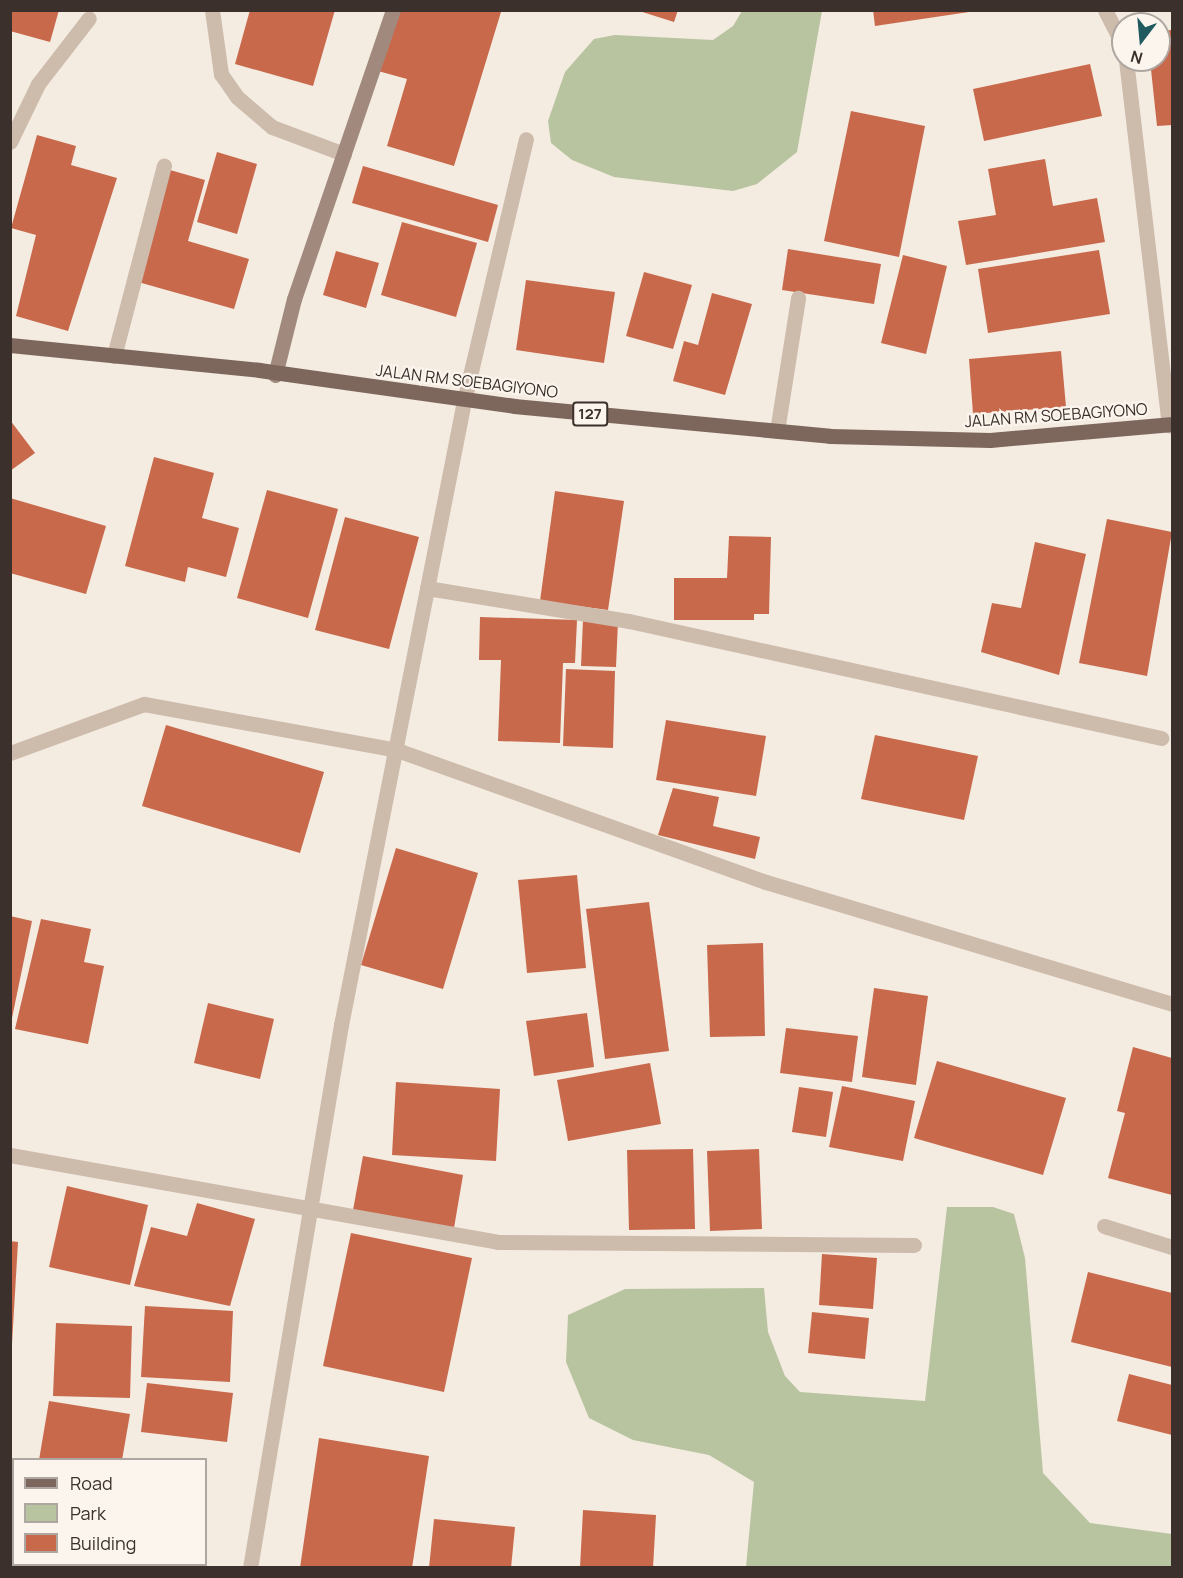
<!DOCTYPE html>
<html>
<head>
<meta charset="utf-8">
<style>
  body { margin:0 }
  #map { position:relative; width:1183px; height:1578px; overflow:hidden; background:#f4ebe1; font-family:Manrope,sans-serif }
  div>[style] { position:absolute }
  .green>* { inset:0; background:#b8c4a0 }
  .building>* { inset:0; background:#c8694b }
  .lane>* { height:15px; margin:-7.5px; padding:0 7.5px; transform-origin:7.5px; border-radius:7.5px; background:#cdbbac }
  .street>* { height:15px; margin:-7.5px; padding:0 7.5px; transform-origin:7.5px; border-radius:7.5px; background:#cdbbac }
  .secondary>* { height:15px; margin:-7.5px; padding:0 7.5px; transform-origin:7.5px; border-radius:7.5px; background:#a18a7d }
  .primary>* { height:15px; margin:-7.5px; padding:0 7.5px; transform-origin:7.5px; border-radius:7.5px; background:#7d675c }
  span { translate:-50% -50%; white-space:nowrap; text-align:center; line-height:1.15; -webkit-text-stroke:4.5px #fbf5ee; paint-order:stroke }
  .shield-label span { padding:2px 4px; background:#fbf5ee; border:2px solid; border-radius:4px; -webkit-text-stroke-width:0 }
  .shield-label { font-size:15px; color:#3b302b; font-weight:700 }
  .street-label { font-size:16px; color:#3b302b }
  .frame { position:absolute; inset:0; border:12px solid #3b302b; pointer-events:none }
  .legend { position:absolute; left:12px; top:1458px; width:195px; height:108px; box-sizing:border-box; background:#fbf5ee; border:2px solid #aea6a0; margin:0; padding:8px 10px; list-style:none; font-size:18px; color:#3b302b }
  .legend li { display:flex; align-items:center; gap:12px; height:30px }
  .legend b { width:30px; border:2px solid #aea6a0 }
  .north { position:absolute; left:1111px; top:12px; width:60px; height:60px; box-sizing:border-box; background:#fbf5ee; border:2px solid #aea6a0; border-radius:50%; rotate:196deg; font-size:16px; font-weight:700; line-height:24px; text-align:center; color:#3b302b }
  .north::after { content:''; display:block; margin:auto; width:21px; height:27px; background:#1f5a5e; clip-path:polygon(50% 0,100% 100%,50% 72%,0 100%) }
</style>
</head>
<body>
<div id="map">
  <div class="green">
    <i style="clip-path:polygon(742px 11px,822px 11px,797px 152px,757px 184px,733px 191px,614px 177px,572px 160px,551px 143px,548px 121px,565px 72px,594px 39px,615px 35px,713px 40px,733px 26px)"></i>
    <i style="clip-path:polygon(947px 1207px,993px 1207px,1014px 1214px,1025px 1258px,1043px 1473px,1090px 1523px,1172px 1534px,1172px 1567px,746px 1567px,754px 1482px,709px 1455px,633px 1440px,589px 1418px,566px 1362px,568px 1315px,625px 1289px,764px 1288px,768px 1332px,785px 1376px,800px 1392px,925px 1401px)"></i>
  </div>
  <div class="building">
    <i style="clip-path:polygon(10px 10px,59px 10px,50px 42px,10px 31px)"></i>
    <i style="clip-path:polygon(250px 10px,335px 10px,313px 86px,235px 64px)"></i>
    <i style="clip-path:polygon(397px 10px,501px 12px,454px 166px,387px 146px,407px 79px,378px 71px)"></i>
    <i style="clip-path:polygon(636px 10px,678px 10px,674px 22px)"></i>
    <i style="clip-path:polygon(873px 10px,968px 10px,969px 12px,875px 26px)"></i>
    <i style="clip-path:polygon(1172px 30px,1172px 125px,1157px 126px,1150px 60px,1159px 60px,1159px 31px)"></i>
    <i style="clip-path:polygon(1090px 64px,1102px 116px,984px 141px,973px 89px)"></i>
    <i style="clip-path:polygon(851px 111px,925px 126px,899px 257px,824px 241px)"></i>
    <i style="clip-path:polygon(37px 135px,76px 146px,71px 165px,117px 178px,68px 331px,16px 316px,36px 235px,11px 228px)"></i>
    <i style="clip-path:polygon(217px 152px,257px 164px,237px 234px,197px 222px)"></i>
    <i style="clip-path:polygon(1045px 159px,1053px 206px,1097px 198px,1105px 242px,966px 265px,958px 221px,996px 215px,988px 169px)"></i>
    <i style="clip-path:polygon(363px 166px,498px 205px,488px 242px,352px 203px)"></i>
    <i style="clip-path:polygon(170px 170px,205px 180px,188px 241px,249px 259px,234px 309px,138px 282px)"></i>
    <i style="clip-path:polygon(402px 222px,477px 243px,456px 317px,381px 295px)"></i>
    <i style="clip-path:polygon(788px 249px,881px 264px,874px 304px,782px 290px)"></i>
    <i style="clip-path:polygon(1099px 250px,1110px 314px,988px 333px,978px 269px)"></i>
    <i style="clip-path:polygon(336px 251px,379px 263px,366px 308px,323px 295px)"></i>
    <i style="clip-path:polygon(903px 255px,947px 266px,926px 354px,881px 343px)"></i>
    <i style="clip-path:polygon(644px 272px,692px 285px,673px 349px,626px 336px)"></i>
    <i style="clip-path:polygon(526px 280px,615px 292px,604px 363px,516px 350px)"></i>
    <i style="clip-path:polygon(712px 293px,752px 304px,725px 395px,673px 381px,684px 341px,698px 345px)"></i>
    <i style="clip-path:polygon(1061px 351px,1066px 407px,973px 414px,969px 359px)"></i>
    <i style="clip-path:polygon(10px 420px,35px 453px,10px 471px)"></i>
    <i style="clip-path:polygon(154px 457px,214px 473px,202px 518px,239px 528px,226px 577px,188px 567px,185px 582px,125px 566px)"></i>
    <i style="clip-path:polygon(267px 490px,338px 509px,308px 618px,237px 598px)"></i>
    <i style="clip-path:polygon(555px 491px,624px 501px,608px 610px,540px 601px)"></i>
    <i style="clip-path:polygon(10px 498px,106px 526px,86px 594px,10px 573px)"></i>
    <i style="clip-path:polygon(345px 517px,419px 537px,389px 649px,315px 630px)"></i>
    <i style="clip-path:polygon(1107px 519px,1172px 532px,1147px 676px,1079px 663px)"></i>
    <i style="clip-path:polygon(729px 536px,771px 537px,769px 614px,754px 614px,754px 620px,674px 620px,674px 578px,727px 578px)"></i>
    <i style="clip-path:polygon(1035px 542px,1086px 554px,1059px 675px,981px 652px,992px 603px,1021px 608px)"></i>
    <i style="clip-path:polygon(480px 617px,577px 620px,575px 663px,563px 663px,560px 743px,498px 741px,501px 660px,479px 660px)"></i>
    <i style="clip-path:polygon(583px 620px,618px 621px,616px 667px,581px 666px)"></i>
    <i style="clip-path:polygon(566px 669px,615px 671px,613px 748px,563px 746px)"></i>
    <i style="clip-path:polygon(666px 720px,766px 736px,756px 796px,656px 780px)"></i>
    <i style="clip-path:polygon(166px 725px,324px 772px,300px 853px,142px 806px)"></i>
    <i style="clip-path:polygon(875px 735px,978px 756px,964px 820px,861px 799px)"></i>
    <i style="clip-path:polygon(673px 788px,719px 797px,713px 826px,760px 837px,755px 859px,658px 835px)"></i>
    <i style="clip-path:polygon(396px 848px,478px 873px,443px 989px,361px 965px)"></i>
    <i style="clip-path:polygon(577px 875px,586px 968px,527px 973px,518px 880px)"></i>
    <i style="clip-path:polygon(649px 902px,669px 1051px,605px 1059px,586px 909px)"></i>
    <i style="clip-path:polygon(10px 916px,32px 921px,12px 1018px,10px 1018px)"></i>
    <i style="clip-path:polygon(41px 919px,91px 929px,84px 962px,104px 966px,88px 1044px,15px 1029px)"></i>
    <i style="clip-path:polygon(763px 943px,765px 1036px,710px 1037px,707px 945px)"></i>
    <i style="clip-path:polygon(874px 988px,928px 996px,916px 1085px,862px 1077px)"></i>
    <i style="clip-path:polygon(208px 1003px,274px 1019px,260px 1079px,194px 1063px)"></i>
    <i style="clip-path:polygon(587px 1013px,594px 1067px,534px 1076px,526px 1021px)"></i>
    <i style="clip-path:polygon(786px 1028px,858px 1036px,852px 1082px,780px 1073px)"></i>
    <i style="clip-path:polygon(1133px 1047px,1172px 1058px,1172px 1195px,1108px 1178px,1125px 1113px,1117px 1111px)"></i>
    <i style="clip-path:polygon(937px 1061px,1066px 1098px,1043px 1175px,914px 1138px)"></i>
    <i style="clip-path:polygon(650px 1063px,661px 1124px,568px 1141px,557px 1080px)"></i>
    <i style="clip-path:polygon(396px 1082px,500px 1089px,496px 1161px,392px 1155px)"></i>
    <i style="clip-path:polygon(842px 1086px,915px 1101px,903px 1161px,829px 1147px)"></i>
    <i style="clip-path:polygon(799px 1087px,833px 1092px,826px 1137px,792px 1132px)"></i>
    <i style="clip-path:polygon(693px 1149px,695px 1229px,629px 1230px,627px 1150px)"></i>
    <i style="clip-path:polygon(759px 1149px,762px 1229px,710px 1231px,707px 1151px)"></i>
    <i style="clip-path:polygon(363px 1156px,463px 1175px,454px 1228px,353px 1210px)"></i>
    <i style="clip-path:polygon(67px 1186px,148px 1205px,130px 1285px,49px 1267px)"></i>
    <i style="clip-path:polygon(197px 1203px,255px 1219px,230px 1306px,134px 1286px,151px 1227px,187px 1236px)"></i>
    <i style="clip-path:polygon(351px 1233px,472px 1258px,444px 1392px,323px 1366px)"></i>
    <i style="clip-path:polygon(10px 1241px,18px 1242px,12px 1344px,10px 1344px)"></i>
    <i style="clip-path:polygon(822px 1254px,877px 1258px,873px 1309px,819px 1305px)"></i>
    <i style="clip-path:polygon(1088px 1272px,1172px 1293px,1172px 1367px,1071px 1342px)"></i>
    <i style="clip-path:polygon(145px 1306px,233px 1311px,230px 1382px,141px 1377px)"></i>
    <i style="clip-path:polygon(812px 1312px,869px 1318px,865px 1359px,808px 1353px)"></i>
    <i style="clip-path:polygon(56px 1323px,132px 1326px,130px 1398px,53px 1396px)"></i>
    <i style="clip-path:polygon(1129px 1374px,1172px 1385px,1172px 1435px,1117px 1421px)"></i>
    <i style="clip-path:polygon(147px 1383px,233px 1393px,227px 1442px,141px 1432px)"></i>
    <i style="clip-path:polygon(49px 1401px,130px 1414px,122px 1460px,39px 1460px)"></i>
    <i style="clip-path:polygon(319px 1438px,429px 1456px,412px 1568px,300px 1568px)"></i>
    <i style="clip-path:polygon(583px 1510px,656px 1515px,653px 1568px,580px 1568px)"></i>
    <i style="clip-path:polygon(434px 1519px,515px 1527px,511px 1568px,429px 1568px)"></i>
  </div>
  <div class="lane">
    <i style="left:10px;top:142px;width:64px;rotate:-64.2deg"></i>
    <i style="left:38px;top:84px;width:83px;rotate:-52.3deg"></i>
  </div>
  <div class="street">
    <i style="left:212px;top:10px;width:65px;rotate:82deg"></i>
    <i style="left:221px;top:74px;width:28px;rotate:55deg"></i>
    <i style="left:237px;top:97px;width:46px;rotate:40.6deg"></i>
    <i style="left:272px;top:127px;width:77px;rotate:20.6deg"></i>
    <i style="left:1105px;top:10px;width:39px;rotate:63deg"></i>
    <i style="left:1126px;top:60px;width:368px;rotate:83.3deg"></i>
    <i style="left:114px;top:356px;width:197px;rotate:-75.3deg"></i>
    <i style="left:777px;top:431px;width:135px;rotate:-81deg"></i>
    <i style="left:427px;top:588px;width:205px;rotate:9.3deg"></i>
    <i style="left:629px;top:621px;width:545px;rotate:12.4deg"></i>
    <i style="left:10px;top:753px;width:143px;rotate:-20.1deg"></i>
    <i style="left:144px;top:704px;width:257px;rotate:10.3deg"></i>
    <i style="left:397px;top:750px;width:392px;rotate:19.7deg"></i>
    <i style="left:766px;top:882px;width:424px;rotate:16.7deg"></i>
    <i style="left:10px;top:1155px;width:496px;rotate:10.1deg"></i>
    <i style="left:498px;top:1242px;width:416px;rotate:0.4deg"></i>
    <i style="left:1104px;top:1226px;width:71px;rotate:17.2deg"></i>
    <i style="left:250px;top:1568px;width:551px;rotate:-80.49deg"></i>
    <i style="left:341px;top:1025px;width:636px;rotate:-78.85deg"></i>
    <i style="left:464px;top:401px;width:269px;rotate:-76.7deg"></i>
  </div>
  <div class="secondary">
    <i style="left:275px;top:375px;width:78px;rotate:-76deg"></i>
    <i style="left:294px;top:299px;width:305px;rotate:-71.1deg"></i>
  </div>
  <div class="primary">
    <i style="left:10px;top:345px;width:250px;rotate:5.7deg"></i>
    <i style="left:259px;top:370px;width:258px;rotate:8deg"></i>
    <i style="left:514px;top:406px;width:317px;rotate:5.4deg"></i>
    <i style="left:830px;top:436px;width:160px;rotate:1.4deg"></i>
    <i style="left:990px;top:440px;width:183px;rotate:-5deg"></i>
  </div>
  <div class="shield-label">
    <span style="left:590px;top:414px">127</span>
  </div>
  <div class="street-label">
    <span style="left:467px;top:381px;rotate:7deg">JALAN RM SOEBAGIYONO</span>
    <span style="left:1056px;top:415px;rotate:-4deg">JALAN RM SOEBAGIYONO</span>
  </div>
  <div class="frame"></div>
  <ul class="legend">
  <li><b style="height:8px;background:#7d675c"></b>Road</li>
  <li><b style="height:16px;background:#b8c4a0"></b>Park</li>
  <li><b style="height:16px;background:#c8694b"></b>Building</li>
  </ul>
  <div class="north">N</div>
</div>
</body>
</html>
